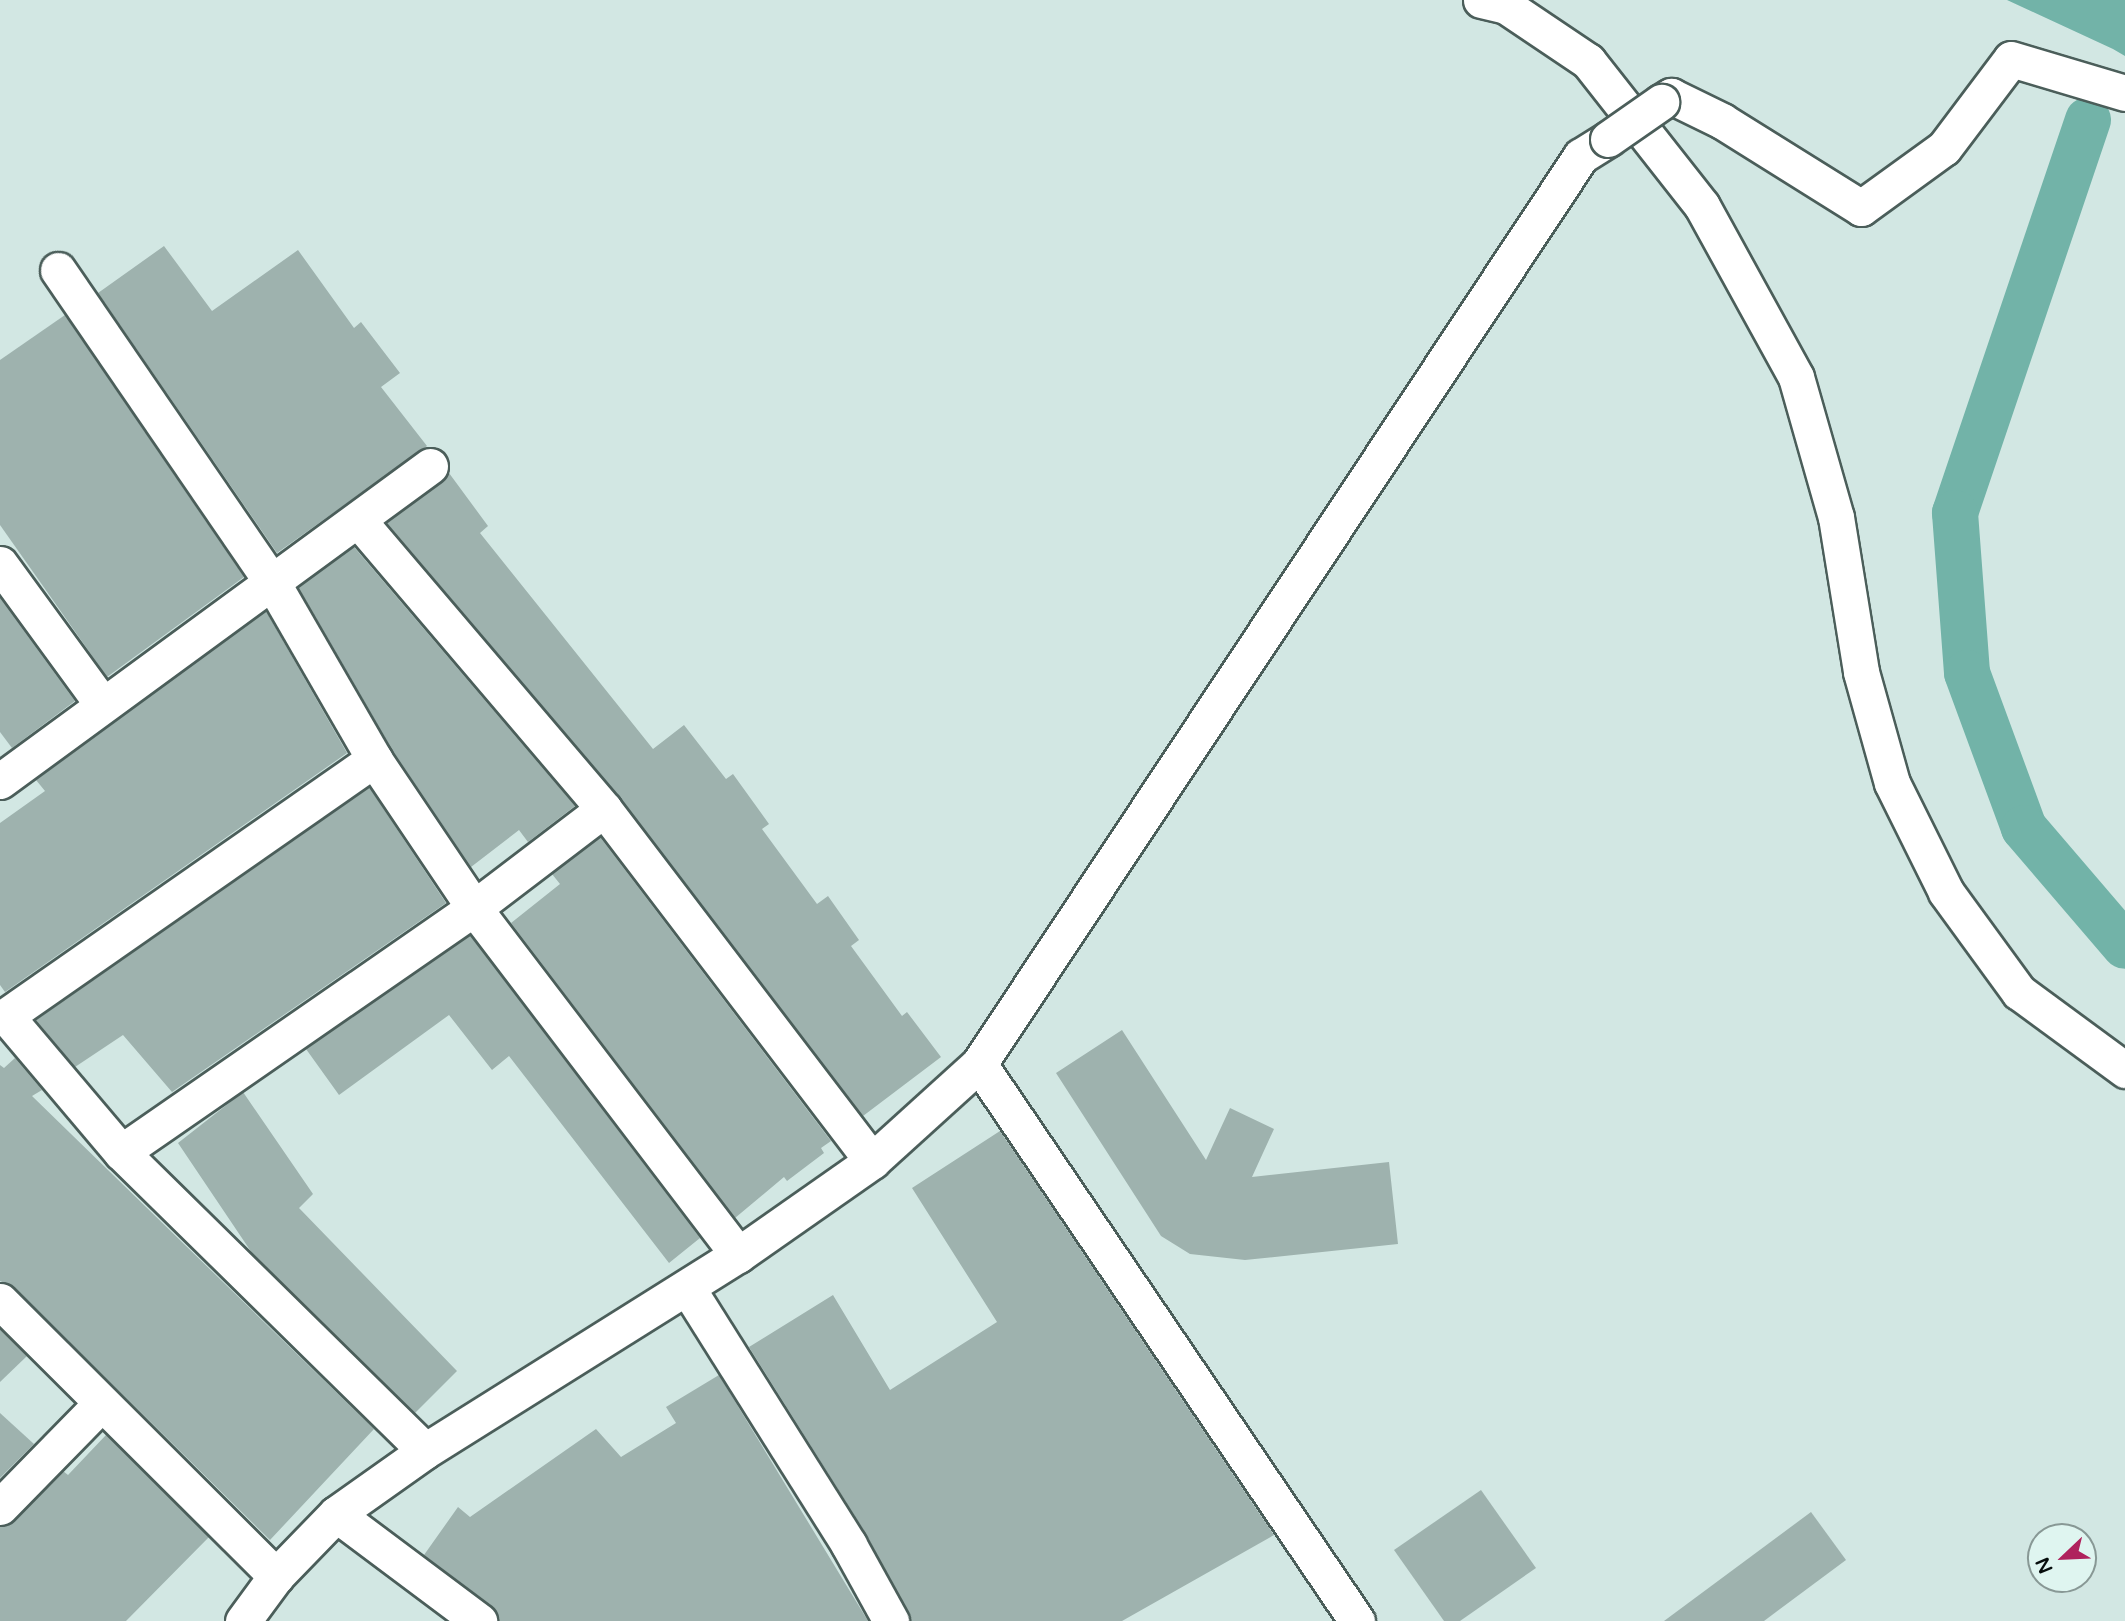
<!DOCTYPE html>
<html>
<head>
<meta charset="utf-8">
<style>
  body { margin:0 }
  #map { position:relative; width:2125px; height:1621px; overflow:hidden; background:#d2e7e3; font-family:"Varela Round",sans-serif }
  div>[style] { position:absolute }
  .water>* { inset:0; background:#72b3a8 }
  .canal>* { height:46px; margin:-23px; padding:0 23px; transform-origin:23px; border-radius:23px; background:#72b3a8 }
  .building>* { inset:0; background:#9eb2ae }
  .roads { filter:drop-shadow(2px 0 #4b5e5a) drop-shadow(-2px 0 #4b5e5a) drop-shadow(0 2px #4b5e5a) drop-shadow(0 -2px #4b5e5a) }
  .street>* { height:35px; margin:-17.5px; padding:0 17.5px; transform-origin:17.5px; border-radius:17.5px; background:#fff }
  .bridges { filter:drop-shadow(2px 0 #4b5e5a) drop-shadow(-2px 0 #4b5e5a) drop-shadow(0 2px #4b5e5a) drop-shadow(0 -2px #4b5e5a) }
  .street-bridge>* { height:35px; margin:-17.5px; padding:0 17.5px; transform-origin:17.5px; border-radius:17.5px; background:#fff }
  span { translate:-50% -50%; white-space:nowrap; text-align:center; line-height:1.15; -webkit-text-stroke:7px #dff5f0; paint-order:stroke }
  .north { position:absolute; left:2027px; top:1523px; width:70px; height:70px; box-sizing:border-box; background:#dff5f0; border:2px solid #889895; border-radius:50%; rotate:247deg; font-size:19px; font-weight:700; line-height:28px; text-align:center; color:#060d0c }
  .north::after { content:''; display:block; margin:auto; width:24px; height:32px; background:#af225d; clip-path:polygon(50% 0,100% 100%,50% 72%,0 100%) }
</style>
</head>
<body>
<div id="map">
  <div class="water">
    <i style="clip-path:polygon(2007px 0,2125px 0,2125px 56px,2113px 49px)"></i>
  </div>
  <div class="canal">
    <i style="left:2088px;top:120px;width:415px;rotate:108.7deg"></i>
    <i style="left:1955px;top:513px;width:160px;rotate:85.7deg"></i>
    <i style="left:1967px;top:673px;width:165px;rotate:69.8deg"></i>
    <i style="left:2024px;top:828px;width:155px;rotate:49.4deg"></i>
  </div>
  <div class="building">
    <i style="clip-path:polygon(164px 246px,212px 311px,298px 250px,354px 328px,361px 322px,400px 373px,381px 387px,427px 446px,277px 553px,98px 293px)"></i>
    <i style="clip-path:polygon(65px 315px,244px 577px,107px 677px,0 525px,0 360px)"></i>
    <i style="clip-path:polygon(449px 473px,488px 526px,480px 533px,653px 749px,684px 725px,726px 779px,733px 774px,769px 824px,762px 829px,817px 904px,828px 896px,859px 940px,851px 946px,902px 1016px,907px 1012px,941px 1057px,863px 1116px,619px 796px,387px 523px)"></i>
    <i style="clip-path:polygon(354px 547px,575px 806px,528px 842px,519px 830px,471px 867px,391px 748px,298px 587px)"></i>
    <i style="clip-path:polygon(0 598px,75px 701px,12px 748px,0 732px)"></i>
    <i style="clip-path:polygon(266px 611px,347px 753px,5px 992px,0 985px,0 823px,45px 791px,36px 780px)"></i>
    <i style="clip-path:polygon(369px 787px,446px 903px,172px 1092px,123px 1035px,75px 1067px,36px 1020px)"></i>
    <i style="clip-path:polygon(600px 837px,831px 1141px,821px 1148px,824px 1153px,787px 1181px,784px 1177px,735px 1218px,511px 923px,560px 884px,552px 874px)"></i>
    <i style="clip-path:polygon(470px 935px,700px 1238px,669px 1263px,509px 1056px,492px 1070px,449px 1015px,339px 1095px,306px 1049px)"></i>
    <i style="clip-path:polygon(1122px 1030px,1206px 1160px,1230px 1108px,1274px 1129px,1252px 1177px,1389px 1162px,1398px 1244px,1245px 1260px,1190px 1254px,1161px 1236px,1056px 1073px)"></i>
    <i style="clip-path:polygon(15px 1058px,42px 1090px,32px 1096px,374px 1429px,270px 1540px,14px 1287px,0 1281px,0 1065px,4px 1068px)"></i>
    <i style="clip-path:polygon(243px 1092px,313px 1194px,299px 1208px,457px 1371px,415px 1413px,252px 1253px,178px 1143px)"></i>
    <i style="clip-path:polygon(1000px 1131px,1274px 1535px,1122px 1621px,911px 1621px,866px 1534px,749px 1347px,833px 1295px,890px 1390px,997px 1322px,912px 1188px)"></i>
    <i style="clip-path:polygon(0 1329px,27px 1356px,0 1382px)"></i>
    <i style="clip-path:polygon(719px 1375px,868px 1621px,499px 1621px,491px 1605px,424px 1555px,458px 1507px,470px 1517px,596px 1429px,621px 1457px,676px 1423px,666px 1407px)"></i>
    <i style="clip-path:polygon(0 1413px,34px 1444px,0 1478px)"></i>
    <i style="clip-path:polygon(106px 1435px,209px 1537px,126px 1621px,0 1621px,0 1527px,14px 1521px,63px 1471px,68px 1475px)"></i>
    <i style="clip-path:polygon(1481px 1490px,1536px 1568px,1460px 1621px,1444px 1621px,1394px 1550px)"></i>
    <i style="clip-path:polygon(1811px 1512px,1846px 1560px,1764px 1621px,1664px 1621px)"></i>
  </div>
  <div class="roads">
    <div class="street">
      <i style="left:1481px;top:0;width:26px;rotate:13deg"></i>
      <i style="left:1506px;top:6px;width:99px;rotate:33.9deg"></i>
      <i style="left:1588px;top:61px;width:184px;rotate:51.8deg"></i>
      <i style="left:1702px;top:206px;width:195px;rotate:61.2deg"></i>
      <i style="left:1796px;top:377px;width:146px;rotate:74.1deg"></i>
      <i style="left:1836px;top:517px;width:157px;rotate:80.8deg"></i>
      <i style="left:1861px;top:672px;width:115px;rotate:74.4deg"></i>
      <i style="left:1892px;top:783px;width:122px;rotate:63.6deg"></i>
      <i style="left:1946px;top:892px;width:124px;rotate:53.9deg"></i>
      <i style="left:2019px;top:992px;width:132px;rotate:36.3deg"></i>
      <i style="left:1661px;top:102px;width:12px;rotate:-31deg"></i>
      <i style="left:1671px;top:96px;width:57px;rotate:26.1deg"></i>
      <i style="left:1722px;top:121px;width:164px;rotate:32deg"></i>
      <i style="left:1861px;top:208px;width:102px;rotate:-35.9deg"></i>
      <i style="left:1944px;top:148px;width:111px;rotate:-53deg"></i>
      <i style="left:2011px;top:59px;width:119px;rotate:16.6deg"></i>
      <i style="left:58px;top:270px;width:378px;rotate:55.6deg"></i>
      <i style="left:272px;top:582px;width:204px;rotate:60deg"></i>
      <i style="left:374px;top:759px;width:179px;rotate:56.1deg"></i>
      <i style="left:474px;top:908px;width:436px;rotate:52.7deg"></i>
      <i style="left:358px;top:520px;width:380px;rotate:49.6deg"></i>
      <i style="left:604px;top:809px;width:163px;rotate:142.7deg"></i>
      <i style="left:474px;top:908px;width:429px;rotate:145.3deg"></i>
      <i style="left:121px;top:1152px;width:426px;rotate:44.5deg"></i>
      <i style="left:0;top:564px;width:173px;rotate:53.9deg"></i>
      <i style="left:0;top:781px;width:533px;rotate:-36.22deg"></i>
      <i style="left:604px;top:809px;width:442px;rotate:52.7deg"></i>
      <i style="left:979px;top:1064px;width:1089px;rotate:-56.46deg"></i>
      <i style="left:1581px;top:156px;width:32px;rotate:-32deg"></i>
      <i style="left:121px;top:1152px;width:178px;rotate:-130.2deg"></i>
      <i style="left:6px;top:1016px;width:449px;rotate:-34.9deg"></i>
      <i style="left:688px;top:1289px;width:302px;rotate:57.8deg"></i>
      <i style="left:849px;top:1545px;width:87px;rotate:61.1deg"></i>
      <i style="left:0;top:1301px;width:390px;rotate:44.9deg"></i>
      <i style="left:0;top:1507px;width:143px;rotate:-45.6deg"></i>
      <i style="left:336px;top:1514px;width:179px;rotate:36.8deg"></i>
      <i style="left:243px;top:1621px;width:56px;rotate:-53.7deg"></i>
      <i style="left:276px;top:1576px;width:86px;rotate:-45.9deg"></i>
      <i style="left:336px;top:1514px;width:109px;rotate:-35.3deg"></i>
      <i style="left:425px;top:1451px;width:369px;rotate:-32.1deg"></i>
      <i style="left:738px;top:1255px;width:164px;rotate:-35deg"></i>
      <i style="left:872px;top:1161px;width:144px;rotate:-42.2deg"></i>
      <i style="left:979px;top:1064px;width:673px;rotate:55.84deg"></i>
    </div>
  </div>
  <div class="bridges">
    <div class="street-bridge">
      <i style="left:1608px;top:139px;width:65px;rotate:-34.9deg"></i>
    </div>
  </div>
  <div class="north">N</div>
</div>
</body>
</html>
